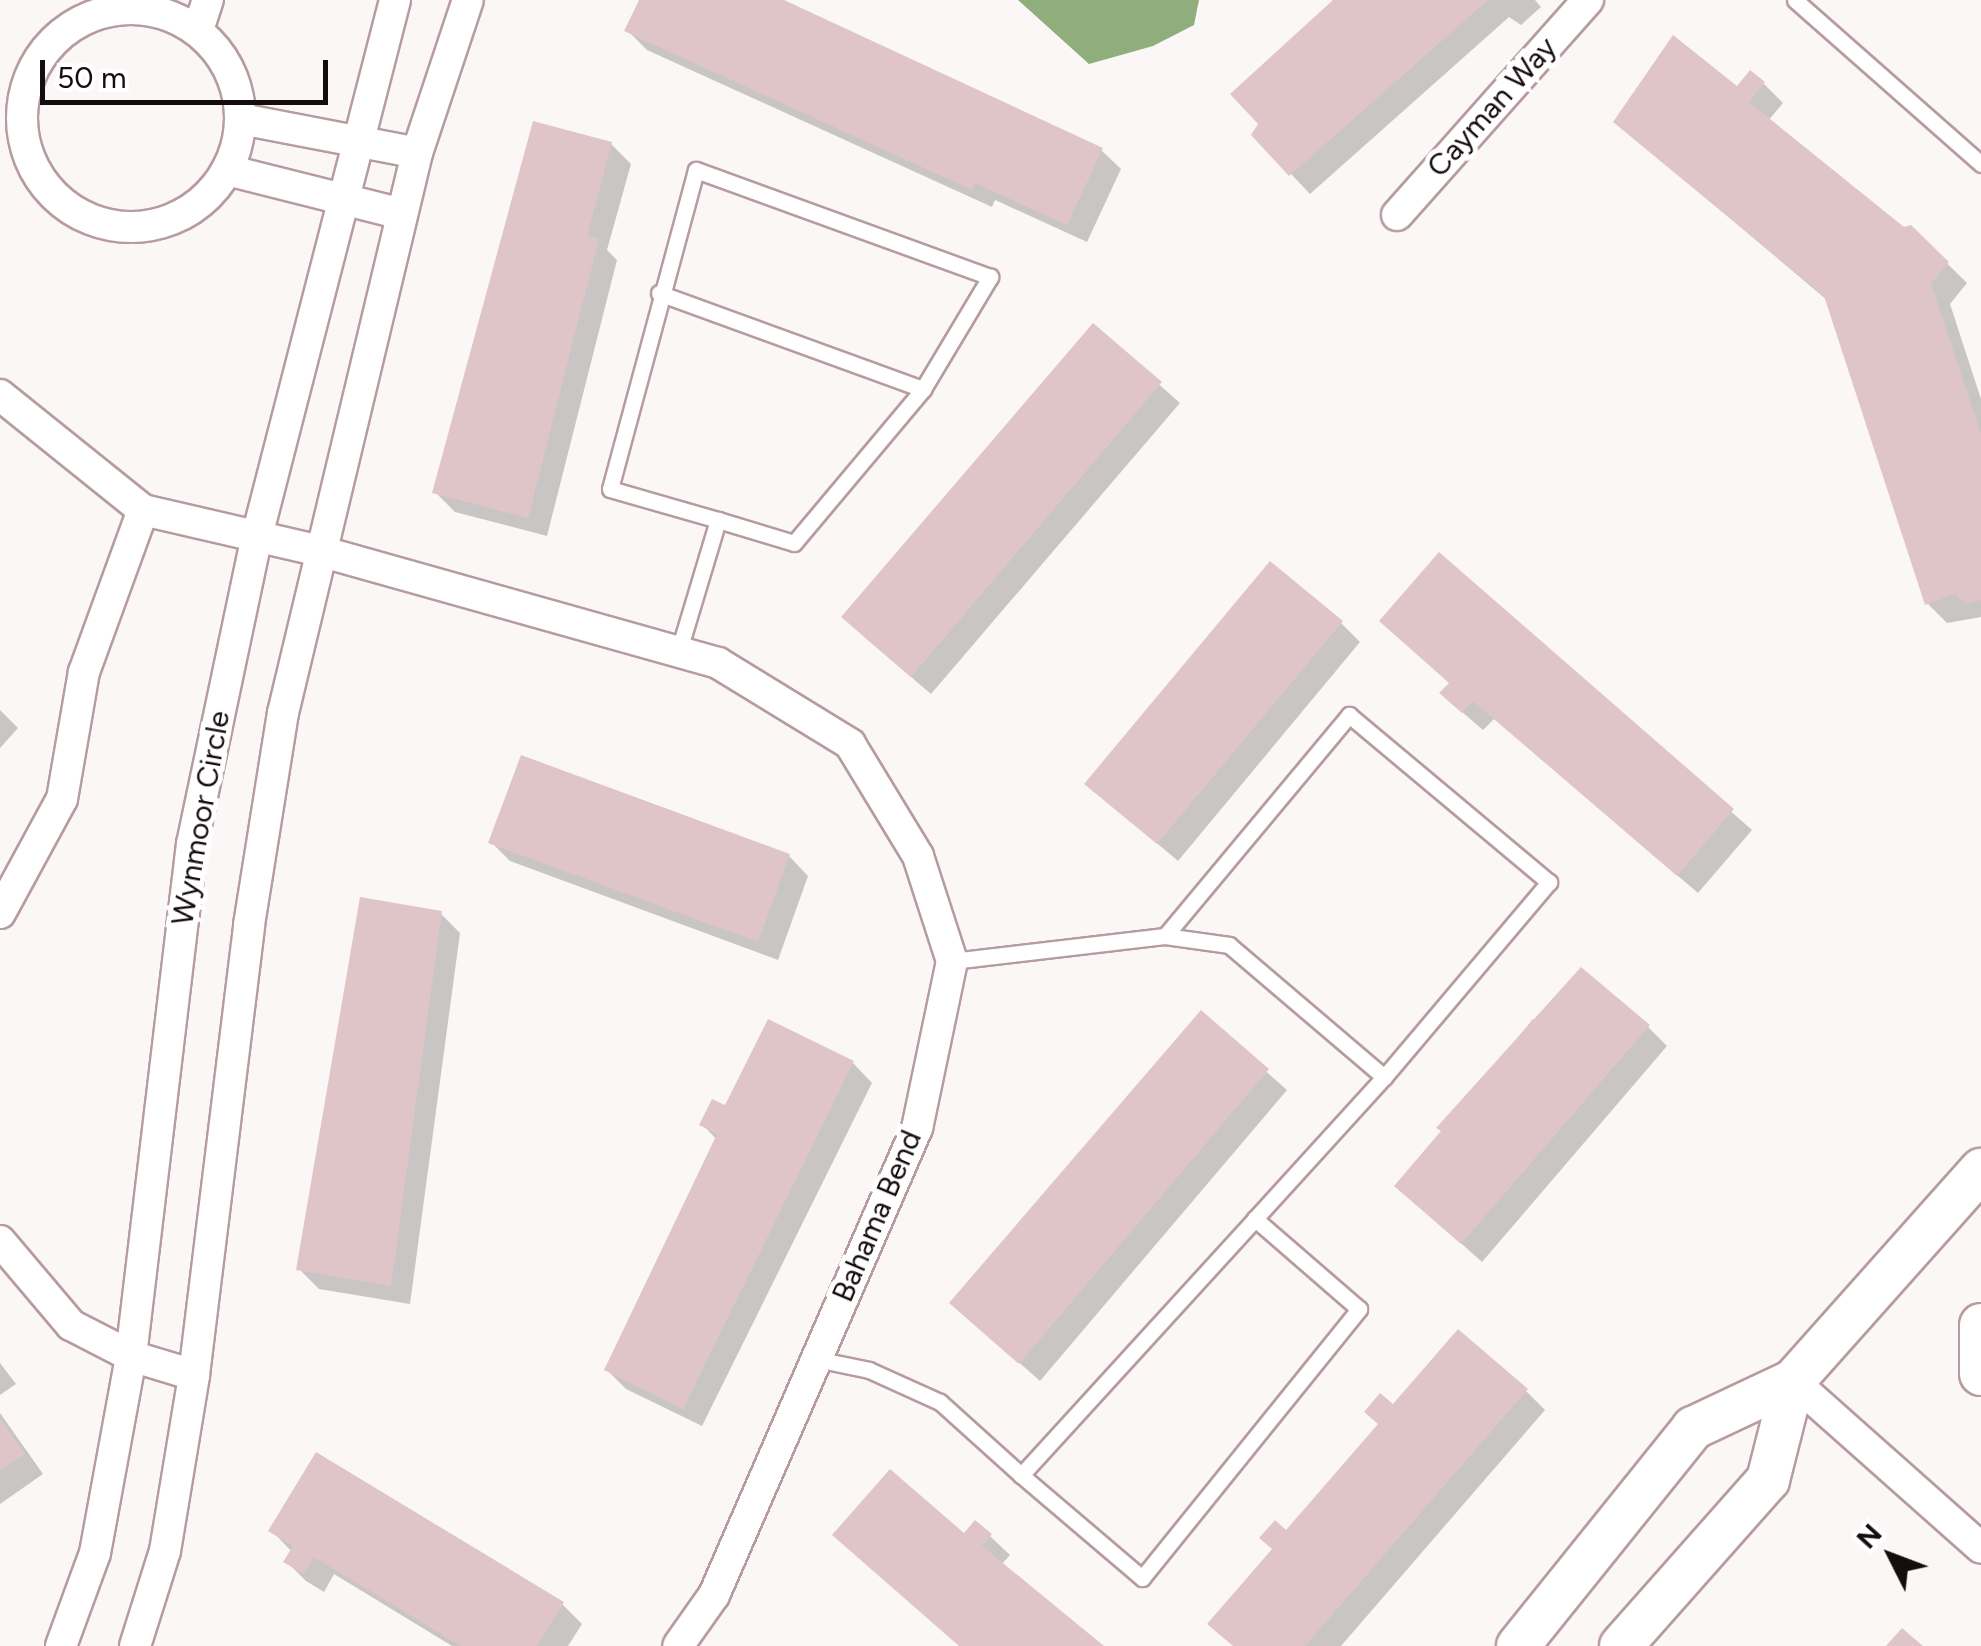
<!DOCTYPE html>
<html>
<head>
<meta charset="utf-8">
<style>
  body { margin:0 }
  #map { position:relative; width:1981px; height:1646px; overflow:hidden; background:#fcf7f7; font-family:Figtree,sans-serif }
  div>[style] { position:absolute }
  .water>* { inset:0; background:#8fae7b }
  .shadow>* { inset:0; background:#0003 }
  .building>* { inset:0; background:#e0c5c8 }
  .roads { filter:drop-shadow(2px 0 #b69c9f) drop-shadow(-2px 0 #b69c9f) drop-shadow(0 2px #b69c9f) drop-shadow(0 -2px #b69c9f) }
  .service>* { height:15px; margin:-7.5px; padding:0 7.5px; transform-origin:7.5px; border-radius:7.5px; background:#fff }
  .minor>* { height:30px; margin:-15px; padding:0 15px; transform-origin:15px; border-radius:15px; background:#fff }
  .minor>.ring { margin:-15px; padding:0; box-sizing:content-box; background:none; border:30px solid #fff; border-radius:50% }
  .secondary>* { height:42px; margin:-21px; padding:0 21px; transform-origin:21px; border-radius:21px; background:#fff }
  span { translate:-50% -50%; white-space:nowrap; text-align:center; line-height:1.15; -webkit-text-stroke:10px #fff; paint-order:stroke }
  .street-label { font-size:30px; color:#150c0d }
  .north { position:absolute; left:1841px; top:1506px; width:100px; height:100px; -webkit-text-stroke:8px #fff; paint-order:stroke; rotate:312deg; font-size:28px; font-weight:700; line-height:40px; text-align:center; color:#150c0d }
  .north::after { content:''; display:block; margin:auto; width:35px; height:45px; background:#150c0d; clip-path:polygon(50% 0,100% 100%,50% 72%,0 100%) }
  .scale { position:absolute; left:40px; top:60px; width:288px; height:45px; box-sizing:border-box; border:5px solid #150c0d; border-top:0; padding-left:12px; font-size:30px; line-height:35px; white-space:nowrap; color:#150c0d; -webkit-text-stroke:8px #fff; paint-order:stroke }
</style>
</head>
<body>
<div id="map">
  <div class="water">
    <i style="clip-path:polygon(1018px 0,1199px 0,1194px 25px,1153px 46px,1089px 64px)"></i>
  </div>
  <div class="shadow">
    <i style="clip-path:polygon(641px 0,778px 0,1101px 150px,1121px 169px,1087px 242px,995px 200px,992px 207px,647px 50px,627px 30px)"></i>
    <i style="clip-path:polygon(1336px 0,1535px 0,1541px 7px,1521px 25px,1509px 17px,1310px 194px,1254px 135px)"></i>
    <i style="clip-path:polygon(1764px 84px,1783px 103px,1768px 121px,1903px 230px,1911px 228px,1967px 283px,1950px 304px,1981px 399px,1981px 617px,1947px 623px,1927px 603px,1827px 300px,1616px 122px)"></i>
    <i style="clip-path:polygon(611px 144px,631px 164px,607px 250px,617px 260px,547px 536px,455px 512px,435px 492px)"></i>
    <i style="clip-path:polygon(1094px 327px,1180px 403px,931px 694px,863px 636px)"></i>
    <i style="clip-path:polygon(1440px 556px,1752px 830px,1698px 893px,1494px 719px,1483px 730px,1462px 712px,1451px 684px)"></i>
    <i style="clip-path:polygon(1341px 623px,1360px 642px,1178px 861px,1087px 784px)"></i>
    <i style="clip-path:polygon(0 710px,18px 728px,0 748px)"></i>
    <i style="clip-path:polygon(491px 842px,789px 856px,808px 876px,778px 960px,510px 861px)"></i>
    <i style="clip-path:polygon(441px 914px,460px 933px,410px 1304px,319px 1289px,299px 1269px)"></i>
    <i style="clip-path:polygon(1201px 1014px,1287px 1090px,1040px 1381px,952px 1303px)"></i>
    <i style="clip-path:polygon(1533px 1019px,1648px 1027px,1667px 1046px,1482px 1262px,1397px 1186px)"></i>
    <i style="clip-path:polygon(853px 1063px,872px 1083px,702px 1426px,626px 1389px,607px 1370px,717px 1140px,702px 1124px,726px 1108px)"></i>
    <i style="clip-path:polygon(0 1363px,16px 1384px,0 1395px)"></i>
    <i style="clip-path:polygon(1526px 1391px,1545px 1410px,1341px 1646px,1234px 1646px,1275px 1549px,1394px 1408px)"></i>
    <i style="clip-path:polygon(0 1413px,43px 1474px,0 1504px)"></i>
    <i style="clip-path:polygon(976px 1523px,1010px 1555px,1001px 1565px,1097px 1646px,960px 1646px,964px 1536px)"></i>
    <i style="clip-path:polygon(272px 1531px,562px 1604px,582px 1624px,568px 1646px,452px 1646px,334px 1574px,324px 1592px,306px 1581px,286px 1561px,292px 1552px)"></i>
  </div>
  <div class="building">
    <i style="clip-path:polygon(639px 0,784px 0,1103px 148px,1067px 225px,975px 183px,972px 190px,624px 31px)"></i>
    <i style="clip-path:polygon(1333px 0,1488px 0,1289px 176px,1251px 135px,1258px 124px,1230px 94px)"></i>
    <i style="clip-path:polygon(1673px 35px,1737px 86px,1750px 70px,1765px 82px,1749px 102px,1904px 227px,1911px 225px,1949px 262px,1931px 284px,1981px 434px,1981px 600px,1967px 604px,1955px 594px,1925px 605px,1824px 296px,1613px 122px)"></i>
    <i style="clip-path:polygon(533px 121px,612px 142px,587px 236px,599px 239px,528px 518px,432px 493px)"></i>
    <i style="clip-path:polygon(1093px 323px,1162px 382px,911px 677px,841px 617px)"></i>
    <i style="clip-path:polygon(1439px 552px,1734px 809px,1677px 876px,1473px 701px,1462px 713px,1439px 693px,1449px 683px,1379px 621px)"></i>
    <i style="clip-path:polygon(1270px 561px,1343px 621px,1157px 844px,1084px 784px)"></i>
    <i style="clip-path:polygon(521px 755px,790px 854px,758px 942px,488px 843px)"></i>
    <i style="clip-path:polygon(360px 897px,442px 911px,391px 1286px,296px 1270px)"></i>
    <i style="clip-path:polygon(1581px 967px,1650px 1025px,1461px 1244px,1394px 1186px,1441px 1131px,1436px 1128px)"></i>
    <i style="clip-path:polygon(1201px 1010px,1269px 1069px,1019px 1364px,949px 1303px)"></i>
    <i style="clip-path:polygon(768px 1019px,854px 1061px,683px 1409px,604px 1370px,717px 1134px,699px 1125px,712px 1099px,725px 1105px)"></i>
    <i style="clip-path:polygon(1458px 1329px,1528px 1389px,1305px 1646px,1233px 1646px,1207px 1624px,1272px 1549px,1259px 1538px,1275px 1520px,1286px 1530px,1378px 1424px,1364px 1412px,1380px 1393px,1393px 1404px)"></i>
    <i style="clip-path:polygon(0 1418px,25px 1454px,0 1471px)"></i>
    <i style="clip-path:polygon(316px 1452px,564px 1602px,537px 1646px,461px 1646px,314px 1557px,304px 1574px,283px 1562px,293px 1546px,268px 1531px)"></i>
    <i style="clip-path:polygon(890px 1469px,964px 1533px,975px 1520px,992px 1534px,982px 1546px,1104px 1646px,959px 1646px,832px 1535px)"></i>
    <i style="clip-path:polygon(1902px 1628px,1923px 1646px,1886px 1646px)"></i>
  </div>
  <div class="roads">
    <div class="service">
      <i style="left:1795px;top:0;width:248px;rotate:41.4deg"></i>
      <i style="left:659px;top:293px;width:281px;rotate:20deg"></i>
      <i style="left:679px;top:650px;width:136px;rotate:-73.3deg"></i>
      <i style="left:718px;top:520px;width:79px;rotate:16.8deg"></i>
      <i style="left:794px;top:543px;width:201px;rotate:-50deg"></i>
      <i style="left:923px;top:389px;width:131px;rotate:-59.1deg"></i>
      <i style="left:990px;top:277px;width:313px;rotate:-160deg"></i>
      <i style="left:696px;top:170px;width:330px;rotate:105.1deg"></i>
      <i style="left:610px;top:489px;width:112px;rotate:16deg"></i>
      <i style="left:1165px;top:936px;width:288px;rotate:-50.2deg"></i>
      <i style="left:1349px;top:715px;width:261px;rotate:39.9deg"></i>
      <i style="left:1549px;top:882px;width:255px;rotate:130.2deg"></i>
      <i style="left:952px;top:961px;width:214px;rotate:-6.7deg"></i>
      <i style="left:1165px;top:936px;width:65px;rotate:8deg"></i>
      <i style="left:1229px;top:945px;width:204px;rotate:40.4deg"></i>
      <i style="left:1384px;top:1077px;width:192px;rotate:132.3deg"></i>
      <i style="left:816px;top:1359px;width:54px;rotate:11.7deg"></i>
      <i style="left:869px;top:1370px;width:78px;rotate:24.3deg"></i>
      <i style="left:940px;top:1402px;width:109px;rotate:42deg"></i>
      <i style="left:1021px;top:1475px;width:159px;rotate:40.4deg"></i>
      <i style="left:1142px;top:1578px;width:346px;rotate:-51.1deg"></i>
      <i style="left:1359px;top:1309px;width:138px;rotate:-139.1deg"></i>
      <i style="left:1255px;top:1219px;width:347px;rotate:132.4deg"></i>
    </div>
    <div class="minor">
      <i class="ring" style="left:22px;top:9px;width:188px;height:188px"></i>
      <i style="left:198px;top:30px;width:32px;rotate:-72deg"></i>
      <i style="left:241px;top:119px;width:179px;rotate:10.9deg"></i>
      <i style="left:227px;top:170px;width:180px;rotate:14.1deg"></i>
      <i style="left:1397px;top:215px;width:288px;rotate:-48.4deg"></i>
      <i style="left:0;top:395px;width:184px;rotate:38.8deg"></i>
      <i style="left:143px;top:510px;width:182px;rotate:13deg"></i>
      <i style="left:320px;top:551px;width:413px;rotate:15.7deg"></i>
      <i style="left:718px;top:663px;width:155px;rotate:31.5deg"></i>
      <i style="left:850px;top:744px;width:131px;rotate:58.7deg"></i>
      <i style="left:918px;top:856px;width:110px;rotate:72.1deg"></i>
      <i style="left:952px;top:961px;width:171px;rotate:101.8deg"></i>
      <i style="left:917px;top:1128px;width:509px;rotate:113.49deg"></i>
      <i style="left:714px;top:1595px;width:62px;rotate:125.2deg"></i>
      <i style="left:0;top:913px;width:130px;rotate:-61.5deg"></i>
      <i style="left:62px;top:799px;width:129px;rotate:-80.2deg"></i>
      <i style="left:84px;top:672px;width:172px;rotate:-70deg"></i>
      <i style="left:0;top:1241px;width:110px;rotate:49.8deg"></i>
      <i style="left:71px;top:1325px;width:68px;rotate:27.3deg"></i>
      <i style="left:131px;top:1356px;width:66px;rotate:16.8deg"></i>
      <i style="left:1793px;top:1381px;width:251px;rotate:41.6deg"></i>
      <i style="left:61px;top:1646px;width:99px;rotate:-69.9deg"></i>
      <i style="left:95px;top:1553px;width:200px;rotate:-79.6deg"></i>
      <i style="left:131px;top:1356px;width:516px;rotate:-83.21deg"></i>
      <i style="left:192px;top:844px;width:315px;rotate:-78.1deg"></i>
      <i style="left:257px;top:536px;width:553px;rotate:-75.56deg"></i>
      <i style="left:135px;top:1646px;width:100px;rotate:-72.5deg"></i>
      <i style="left:165px;top:1551px;width:178px;rotate:-80.6deg"></i>
      <i style="left:194px;top:1375px;width:453px;rotate:-83deg"></i>
      <i style="left:249px;top:925px;width:215px;rotate:-80.9deg"></i>
      <i style="left:283px;top:713px;width:576px;rotate:-76.54deg"></i>
      <i style="left:417px;top:153px;width:161px;rotate:-71.6deg"></i>
    </div>
    <div class="secondary">
      <i style="left:1981px;top:1325px;width:49px;rotate:90deg"></i>
      <i style="left:1518px;top:1646px;width:280px;rotate:-51.2deg"></i>
      <i style="left:1693px;top:1428px;width:110px;rotate:-25.2deg"></i>
      <i style="left:1793px;top:1381px;width:283px;rotate:-48.3deg"></i>
      <i style="left:1621px;top:1646px;width:222px;rotate:-48.5deg"></i>
      <i style="left:1768px;top:1480px;width:102px;rotate:-75.8deg"></i>
    </div>
  </div>
  <div class="street-label">
    <span style="left:1492px;top:107px;rotate:-48deg">Cayman Way</span>
    <span style="left:201px;top:818px;rotate:-80deg">Wynmoor Circle</span>
    <span style="left:877px;top:1216px;rotate:-67deg">Bahama Bend</span>
  </div>
  <div class="north">N</div>
  <div class="scale">50 m</div>
</div>
</body>
</html>
